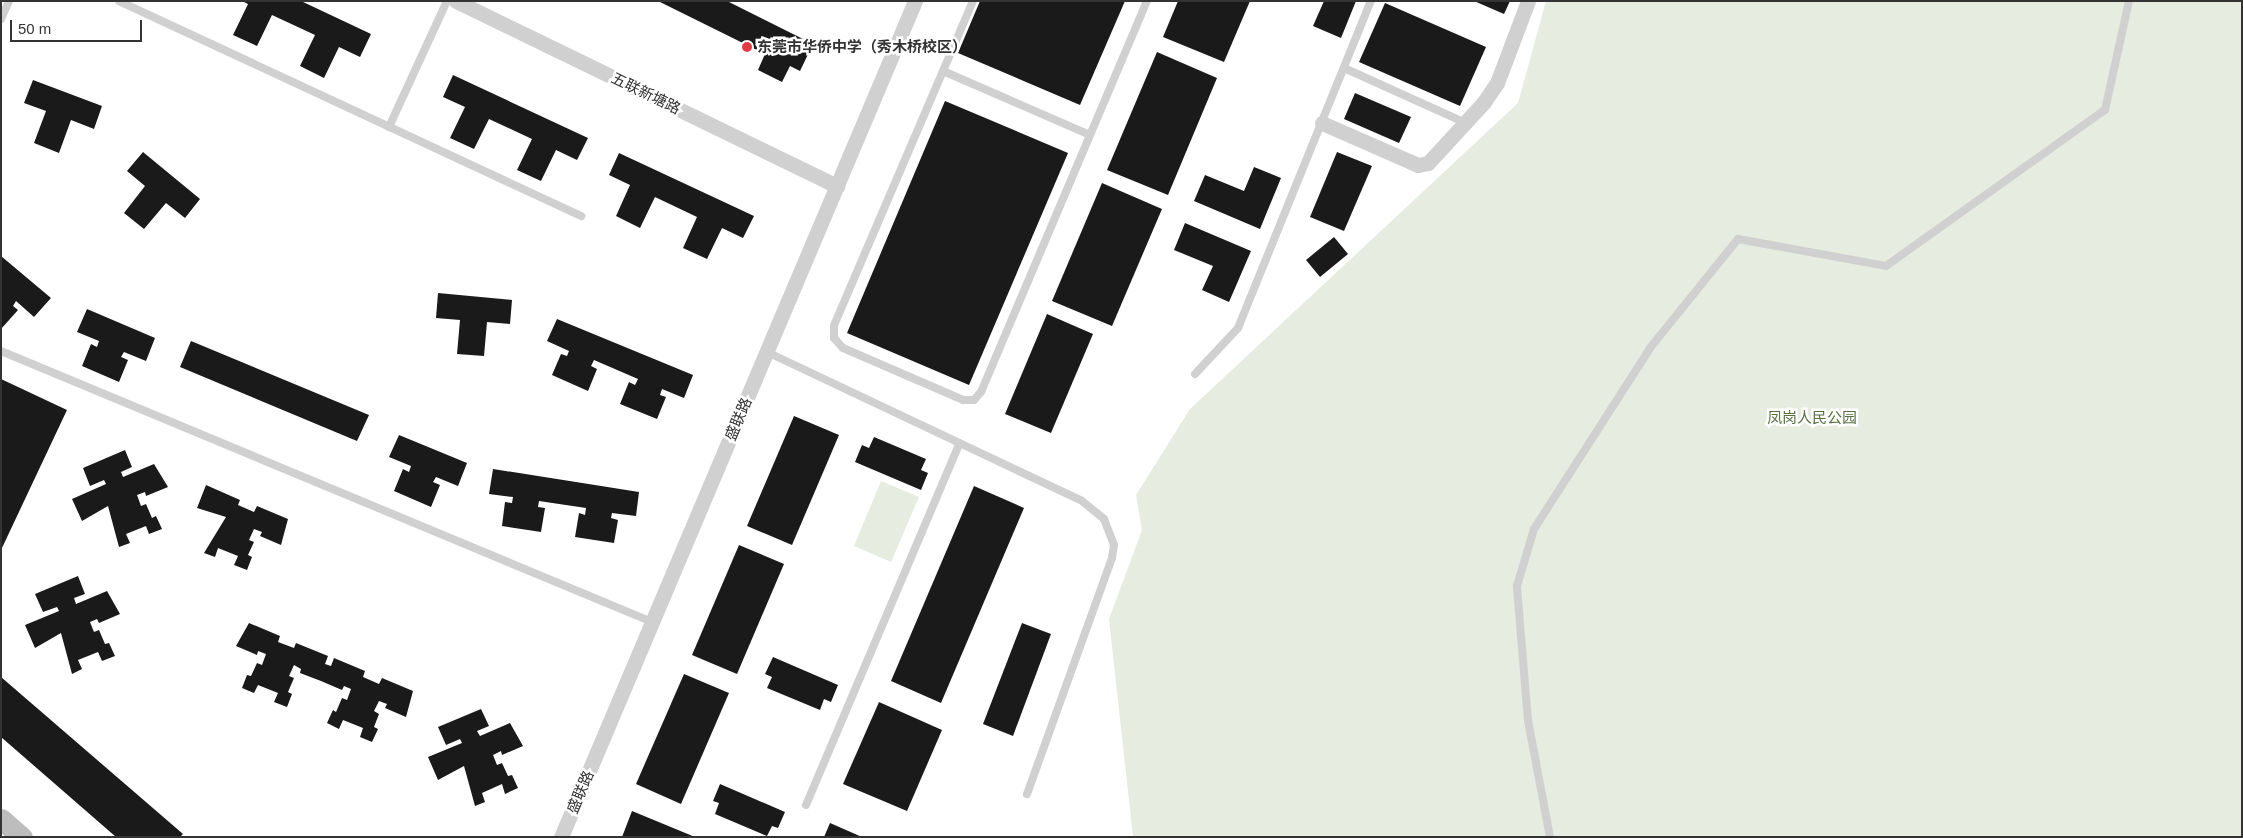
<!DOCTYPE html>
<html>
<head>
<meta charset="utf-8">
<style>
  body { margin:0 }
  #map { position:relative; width:2243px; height:838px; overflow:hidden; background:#fff; font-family:Arial,"Noto Sans SC",sans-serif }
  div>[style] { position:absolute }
  .green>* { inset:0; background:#e6ecdf }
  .building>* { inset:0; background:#1a1a1a }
  .lane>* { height:8px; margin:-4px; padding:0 4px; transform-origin:4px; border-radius:4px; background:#d0d0d0 }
  .street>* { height:15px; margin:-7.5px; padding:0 7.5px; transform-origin:7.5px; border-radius:7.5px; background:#d0d0d0 }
  .secondary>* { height:21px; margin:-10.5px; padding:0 10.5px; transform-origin:10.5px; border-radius:10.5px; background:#bdbdbd }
  .dots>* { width:14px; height:14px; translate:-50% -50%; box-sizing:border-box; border:2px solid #fff; border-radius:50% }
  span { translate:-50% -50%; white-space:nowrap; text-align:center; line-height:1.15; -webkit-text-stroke:5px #fff; paint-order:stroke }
  .poi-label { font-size:15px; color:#333; font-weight:700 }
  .left { translate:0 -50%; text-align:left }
  .street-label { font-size:15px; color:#333 }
  .park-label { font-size:15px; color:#56703f }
  .frame { position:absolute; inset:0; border:2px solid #333; pointer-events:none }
  .scale { position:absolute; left:10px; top:20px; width:132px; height:22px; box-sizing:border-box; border:2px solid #333; border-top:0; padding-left:6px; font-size:15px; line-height:18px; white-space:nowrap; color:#333; -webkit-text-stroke:4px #fff; paint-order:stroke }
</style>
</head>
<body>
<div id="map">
  <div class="green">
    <i style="clip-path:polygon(1546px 1px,2242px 1px,2242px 837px,1133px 837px,1109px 619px,1142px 530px,1136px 495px,1190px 409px,1518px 103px)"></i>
    <i style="clip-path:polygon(881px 481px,919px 497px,891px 562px,854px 546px)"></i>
  </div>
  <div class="building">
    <i style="clip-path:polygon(242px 1px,301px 1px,371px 34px,360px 57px,339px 47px,324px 78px,300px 66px,315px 35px,272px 15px,257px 46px,233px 35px,248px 4px)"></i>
    <i style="clip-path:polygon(658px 1px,727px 1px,813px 44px,800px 71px,790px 66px,782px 82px,758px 70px,765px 54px)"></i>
    <i style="clip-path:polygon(980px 1px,1125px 1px,1080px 105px,958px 53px)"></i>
    <i style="clip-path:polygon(1178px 1px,1250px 1px,1224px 62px,1163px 37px)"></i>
    <i style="clip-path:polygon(1324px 1px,1356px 1px,1341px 38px,1313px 26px)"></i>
    <i style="clip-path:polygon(1474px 1px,1510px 1px,1504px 14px)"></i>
    <i style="clip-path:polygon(1385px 3px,1486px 47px,1460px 106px,1359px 62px)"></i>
    <i style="clip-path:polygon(1157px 52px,1217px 78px,1168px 195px,1107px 170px)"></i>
    <i style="clip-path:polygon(453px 75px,588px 138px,577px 160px,556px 150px,541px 181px,517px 170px,532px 139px,489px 119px,474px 149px,450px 138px,465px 107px,443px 97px)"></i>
    <i style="clip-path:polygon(33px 80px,102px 106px,94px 129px,71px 120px,59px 153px,34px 143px,46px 111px,24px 103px)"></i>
    <i style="clip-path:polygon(1355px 93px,1411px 117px,1399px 143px,1344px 119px)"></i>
    <i style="clip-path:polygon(945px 101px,1068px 153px,969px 385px,847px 333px)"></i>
    <i style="clip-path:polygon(143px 152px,200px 199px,185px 218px,166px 203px,144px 229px,124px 213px,145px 186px,127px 171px)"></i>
    <i style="clip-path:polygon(1337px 152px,1372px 166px,1344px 231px,1310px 217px)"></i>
    <i style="clip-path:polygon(619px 153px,754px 216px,743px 238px,722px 228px,707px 259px,683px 248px,697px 217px,655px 197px,640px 228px,616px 216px,630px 185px,609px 175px)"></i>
    <i style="clip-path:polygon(1254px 167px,1281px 178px,1260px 229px,1194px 201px,1205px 175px,1244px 191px)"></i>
    <i style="clip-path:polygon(1102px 183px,1162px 209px,1112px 326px,1052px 301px)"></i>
    <i style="clip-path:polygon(1185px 223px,1251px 251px,1229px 302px,1202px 290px,1213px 266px,1174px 250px)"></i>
    <i style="clip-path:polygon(1334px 237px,1348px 254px,1320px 277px,1306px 260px)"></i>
    <i style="clip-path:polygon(1px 256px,51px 298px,34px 317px,16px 301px,13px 306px,18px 310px,1px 329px)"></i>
    <i style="clip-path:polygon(438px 293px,512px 300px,510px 324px,487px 322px,484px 356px,457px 354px,460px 320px,436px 318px)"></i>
    <i style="clip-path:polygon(87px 309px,155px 338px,146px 361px,124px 352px,121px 357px,128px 360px,119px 382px,82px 366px,91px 344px,97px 347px,99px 341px,77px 332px)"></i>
    <i style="clip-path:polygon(1047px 314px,1093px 334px,1051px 433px,1005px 414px)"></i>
    <i style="clip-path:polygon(557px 319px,693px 375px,684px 398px,662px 389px,660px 395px,666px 397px,657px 419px,620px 404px,629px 382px,635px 385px,638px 379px,594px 360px,591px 366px,597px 369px,588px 391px,552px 375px,561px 354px,567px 356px,569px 351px,547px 341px)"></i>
    <i style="clip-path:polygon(191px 341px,369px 415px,357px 441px,180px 367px)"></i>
    <i style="clip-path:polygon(1px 379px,67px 410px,1px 550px)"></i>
    <i style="clip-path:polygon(794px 416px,839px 435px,792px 545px,747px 526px)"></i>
    <i style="clip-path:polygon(399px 435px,467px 463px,458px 486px,436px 477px,433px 482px,440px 485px,431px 507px,394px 491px,403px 469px,409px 472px,411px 466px,389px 457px)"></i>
    <i style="clip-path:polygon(874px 437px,926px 459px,921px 470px,928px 473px,921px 490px,855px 462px,862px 445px,869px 448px)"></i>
    <i style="clip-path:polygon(125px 450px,132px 467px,121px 472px,123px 477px,154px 464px,168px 487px,146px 496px,145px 492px,137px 495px,141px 506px,146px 504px,152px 518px,156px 516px,162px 529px,149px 534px,146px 526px,126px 534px,130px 543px,119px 547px,108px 506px,82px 521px,72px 499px,106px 484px,104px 480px,90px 486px,83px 468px)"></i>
    <i style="clip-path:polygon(493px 469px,639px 492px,636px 516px,612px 513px,611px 518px,618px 520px,614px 543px,575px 537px,579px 513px,585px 515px,586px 508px,539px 501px,538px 507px,545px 508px,541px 532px,502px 526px,505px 502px,512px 503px,513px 497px,489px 494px)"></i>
    <i style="clip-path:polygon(206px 485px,240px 500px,238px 505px,254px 512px,257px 506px,288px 519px,281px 545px,260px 536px,262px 532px,254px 529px,249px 540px,254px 542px,248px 555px,252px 557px,247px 570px,234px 565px,238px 556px,218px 548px,215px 557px,204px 553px,226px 517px,197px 508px)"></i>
    <i style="clip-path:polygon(974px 486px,1024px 508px,941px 703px,891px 681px)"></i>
    <i style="clip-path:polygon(739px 545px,784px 564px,737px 674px,692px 655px)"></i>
    <i style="clip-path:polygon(78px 576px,85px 594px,74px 598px,76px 604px,107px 591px,120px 614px,99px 623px,97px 619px,90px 622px,94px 632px,99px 630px,105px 644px,109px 643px,115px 656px,102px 661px,98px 652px,78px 660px,82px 669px,72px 674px,61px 633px,35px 648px,25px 625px,59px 611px,57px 607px,43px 612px,35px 594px)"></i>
    <i style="clip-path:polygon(249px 623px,280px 636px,278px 642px,294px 648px,296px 643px,328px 656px,325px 664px,331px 666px,334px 658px,365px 671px,363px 677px,379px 684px,382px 678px,413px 691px,406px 717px,385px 708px,387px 704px,379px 701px,374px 711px,379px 714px,374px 727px,378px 729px,372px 742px,360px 737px,363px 728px,343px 720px,339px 729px,327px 723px,333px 710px,336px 712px,342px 698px,347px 700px,351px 689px,344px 686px,342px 690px,321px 681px,300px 673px,301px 669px,294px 665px,289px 676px,294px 678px,288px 692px,292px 694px,287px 707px,274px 702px,278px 693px,258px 685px,254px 693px,242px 688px,247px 675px,251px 676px,257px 663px,262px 665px,266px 654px,258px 651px,257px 655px,236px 646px)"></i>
    <i style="clip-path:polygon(1022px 623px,1051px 634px,1013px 736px,983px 724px)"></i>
    <i style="clip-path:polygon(773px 657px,838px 685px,831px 702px,824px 699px,820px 710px,767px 688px,772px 677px,765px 674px)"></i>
    <i style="clip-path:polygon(684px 674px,729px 693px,681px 804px,636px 784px)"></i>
    <i style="clip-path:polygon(1px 677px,183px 834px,180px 837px,116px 837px,1px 737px)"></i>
    <i style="clip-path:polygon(879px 702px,942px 730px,907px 811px,843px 784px)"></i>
    <i style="clip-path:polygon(481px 709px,489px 726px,477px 731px,480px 736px,510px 723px,523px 746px,502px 755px,501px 751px,493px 755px,497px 765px,502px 763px,508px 776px,512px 775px,518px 788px,505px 794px,502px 784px,482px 793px,485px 802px,475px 806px,464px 766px,438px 780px,428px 757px,462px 743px,460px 739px,446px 745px,438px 727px)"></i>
    <i style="clip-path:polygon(720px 784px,785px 812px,778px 828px,772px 826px,767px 836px,715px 814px,719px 803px,713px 801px)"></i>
    <i style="clip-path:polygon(632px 811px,695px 837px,622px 837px)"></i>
    <i style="clip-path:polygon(830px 823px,862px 837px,824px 837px)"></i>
  </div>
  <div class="lane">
    <i style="left:119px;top:1px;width:510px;rotate:24.96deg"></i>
    <i style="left:973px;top:1px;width:353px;rotate:113.2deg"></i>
    <i style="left:834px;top:326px;width:12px;rotate:90deg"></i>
    <i style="left:834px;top:338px;width:13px;rotate:48deg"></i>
    <i style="left:843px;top:348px;width:131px;rotate:23.4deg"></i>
    <i style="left:963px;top:400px;width:11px"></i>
    <i style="left:974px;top:400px;width:11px;rotate:-49deg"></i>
    <i style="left:981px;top:392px;width:425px;rotate:-67deg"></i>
    <i style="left:1px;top:19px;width:20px;rotate:-66deg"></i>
    <i style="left:1344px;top:68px;width:134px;rotate:24.3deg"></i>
    <i style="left:943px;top:71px;width:160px;rotate:23.5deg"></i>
    <i style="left:389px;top:127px;width:139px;rotate:-65.3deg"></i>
    <i style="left:1px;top:351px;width:705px;rotate:22.6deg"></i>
    <i style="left:767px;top:352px;width:348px;rotate:25.3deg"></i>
    <i style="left:1082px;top:501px;width:28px;rotate:39deg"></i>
    <i style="left:1104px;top:519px;width:28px;rotate:69deg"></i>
    <i style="left:1114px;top:545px;width:13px;rotate:99deg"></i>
    <i style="left:1112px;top:558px;width:251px;rotate:109.8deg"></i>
    <i style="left:1195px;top:374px;width:63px;rotate:-46.9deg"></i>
    <i style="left:1238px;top:328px;width:353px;rotate:-67.9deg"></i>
    <i style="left:806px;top:805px;width:393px;rotate:-67deg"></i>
    <i style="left:1550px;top:837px;width:118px;rotate:-100.7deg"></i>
    <i style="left:1528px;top:721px;width:135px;rotate:-94.7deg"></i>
    <i style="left:1517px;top:586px;width:59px;rotate:-73.4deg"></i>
    <i style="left:1534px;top:529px;width:215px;rotate:-57.3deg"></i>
    <i style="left:1650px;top:348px;width:140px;rotate:-51.1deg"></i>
    <i style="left:1738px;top:239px;width:150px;rotate:10.3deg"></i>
    <i style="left:1886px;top:266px;width:269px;rotate:-35.5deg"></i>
    <i style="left:2105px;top:110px;width:112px;rotate:-77.6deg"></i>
  </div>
  <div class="street">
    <i style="left:456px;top:1px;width:424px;rotate:25.9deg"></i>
    <i style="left:1322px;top:123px;width:105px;rotate:23.6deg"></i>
    <i style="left:1418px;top:165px;width:10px;rotate:-11deg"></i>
    <i style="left:1428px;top:163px;width:83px;rotate:-47.4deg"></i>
    <i style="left:1484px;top:102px;width:23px;rotate:-56deg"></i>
    <i style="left:1497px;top:83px;width:88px;rotate:-69.3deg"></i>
    <i style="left:561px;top:837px;width:908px;rotate:-67.05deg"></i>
  </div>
  <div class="secondary">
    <i style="left:1px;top:819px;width:28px;rotate:41deg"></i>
  </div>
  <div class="dots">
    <i style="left:747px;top:47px;background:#e63946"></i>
  </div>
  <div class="poi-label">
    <span class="left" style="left:757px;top:47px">东莞市华侨中学（秀木桥校区）</span>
  </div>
  <div class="street-label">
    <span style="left:646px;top:93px;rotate:26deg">五联新塘路</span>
    <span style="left:738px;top:419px;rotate:-67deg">盛联路</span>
    <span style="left:580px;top:792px;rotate:-67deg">盛联路</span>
  </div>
  <div class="park-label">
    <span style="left:1812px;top:418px">凤岗人民公园</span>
  </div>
  <div class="frame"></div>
  <div class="scale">50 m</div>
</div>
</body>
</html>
